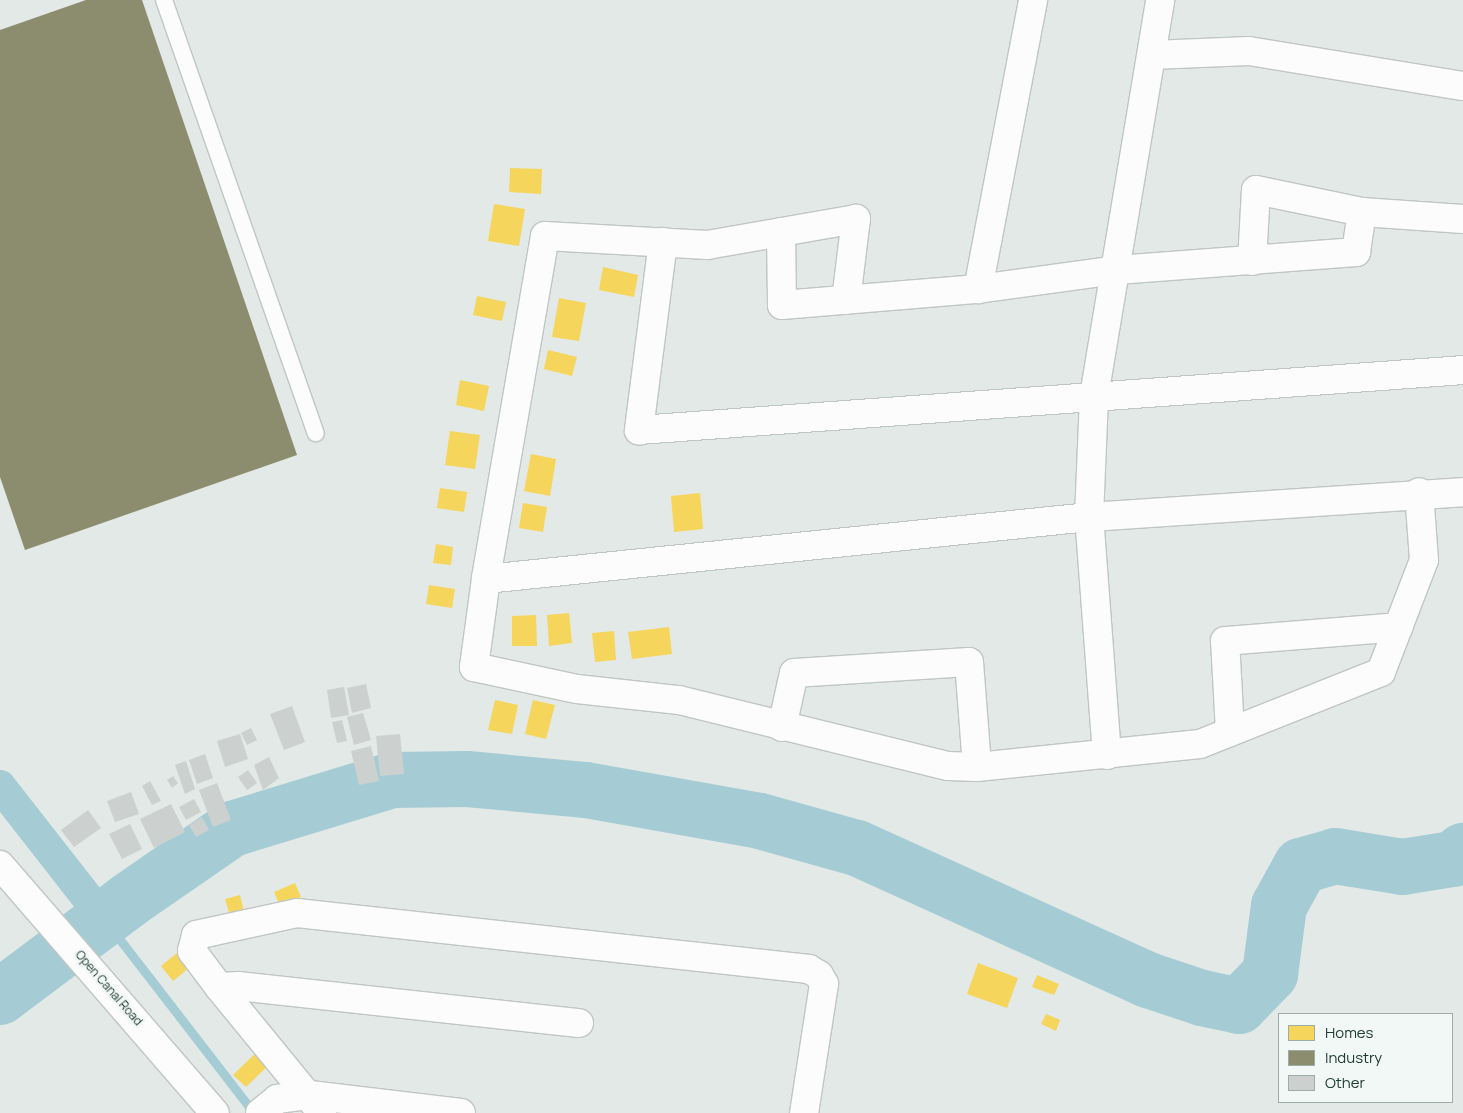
<!DOCTYPE html>
<html>
<head>
<meta charset="utf-8">
<style>
  body { margin:0 }
  #map { position:relative; width:1463px; height:1113px; overflow:hidden; background:#e3e9e6; font-family:Manrope,sans-serif }
  div>[style] { position:absolute }
  .homes>* { inset:0; background:#f6d55c }
  .industry>* { inset:0; background:#8c8c6e }
  .stream>* { height:9px; margin:-4.5px; padding:0 4.5px; transform-origin:4.5px; border-radius:4.5px; background:#a5ccd5 }
  .canal>* { height:32px; margin:-16px; padding:0 16px; transform-origin:16px; border-radius:16px; background:#a5ccd5 }
  .river>* { height:56px; margin:-28px; padding:0 28px; transform-origin:28px; border-radius:28px; background:#a5ccd5 }
  .building>* { inset:0; background:#ccd1cf }
  .roads { filter:drop-shadow(1px 0 #c0c6c3) drop-shadow(-1px 0 #c0c6c3) drop-shadow(0 1px #c0c6c3) drop-shadow(0 -1px #c0c6c3) }
  .lane>* { height:16px; margin:-8px; padding:0 8px; transform-origin:8px; border-radius:8px; background:#fbfcfb }
  .street>* { height:28px; margin:-14px; padding:0 14px; transform-origin:14px; border-radius:14px; background:#fbfcfb }
  .secondary>* { height:28px; margin:-14px; padding:0 14px; transform-origin:14px; border-radius:14px; background:#fbfcfb }
  span { translate:-50% -50%; white-space:nowrap; text-align:center; line-height:1.15; -webkit-text-stroke:5px #f1f8f5; paint-order:stroke }
  .street-label { font-size:12px; color:#223b35 }
  .legend { position:absolute; left:1278px; top:1013px; width:175px; height:90px; box-sizing:border-box; background:#f1f8f5; border:1px solid #9eaca8; margin:0; padding:6px 9px; list-style:none; font-size:15px; color:#223b35 }
  .legend li { display:flex; align-items:center; gap:10px; height:25px }
  .legend b { width:25px; border:1px solid #9eaca8 }
</style>
</head>
<body>
<div id="map">
  <div class="homes">
    <i style="clip-path:polygon(510px 168px,542px 169px,541px 194px,509px 192px)"></i>
    <i style="clip-path:polygon(494px 204px,525px 209px,519px 246px,488px 241px)"></i>
    <i style="clip-path:polygon(603px 267px,638px 275px,634px 297px,599px 290px)"></i>
    <i style="clip-path:polygon(477px 296px,506px 302px,502px 321px,473px 315px)"></i>
    <i style="clip-path:polygon(559px 298px,586px 303px,579px 341px,552px 337px)"></i>
    <i style="clip-path:polygon(548px 350px,577px 357px,572px 376px,544px 369px)"></i>
    <i style="clip-path:polygon(460px 380px,489px 386px,484px 411px,456px 405px)"></i>
    <i style="clip-path:polygon(450px 431px,480px 435px,475px 469px,445px 465px)"></i>
    <i style="clip-path:polygon(531px 454px,556px 459px,550px 496px,524px 491px)"></i>
    <i style="clip-path:polygon(440px 488px,467px 492px,464px 512px,437px 508px)"></i>
    <i style="clip-path:polygon(700px 493px,703px 529px,674px 532px,671px 496px)"></i>
    <i style="clip-path:polygon(523px 503px,547px 507px,543px 532px,519px 528px)"></i>
    <i style="clip-path:polygon(436px 544px,453px 547px,451px 565px,433px 563px)"></i>
    <i style="clip-path:polygon(429px 585px,455px 589px,452px 608px,426px 604px)"></i>
    <i style="clip-path:polygon(569px 613px,572px 643px,549px 646px,547px 615px)"></i>
    <i style="clip-path:polygon(536px 615px,537px 646px,512px 646px,512px 616px)"></i>
    <i style="clip-path:polygon(669px 627px,672px 654px,632px 659px,628px 632px)"></i>
    <i style="clip-path:polygon(614px 631px,616px 660px,595px 662px,592px 633px)"></i>
    <i style="clip-path:polygon(495px 700px,518px 705px,512px 734px,488px 730px)"></i>
    <i style="clip-path:polygon(533px 700px,555px 705px,546px 739px,525px 734px)"></i>
    <i style="clip-path:polygon(295px 883px,301px 897px,280px 906px,274px 892px)"></i>
    <i style="clip-path:polygon(240px 895px,244px 912px,230px 916px,225px 899px)"></i>
    <i style="clip-path:polygon(183px 948px,195px 963px,173px 981px,161px 966px)"></i>
    <i style="clip-path:polygon(978px 963px,1018px 978px,1007px 1008px,967px 994px)"></i>
    <i style="clip-path:polygon(1037px 975px,1059px 984px,1054px 995px,1032px 987px)"></i>
    <i style="clip-path:polygon(1046px 1014px,1060px 1020px,1056px 1031px,1041px 1024px)"></i>
    <i style="clip-path:polygon(260px 1049px,272px 1062px,246px 1087px,233px 1075px)"></i>
  </div>
  <div class="industry">
    <i style="clip-path:polygon(86px 0,142px 0,297px 455px,25px 550px,0 477px,0 30px)"></i>
  </div>
  <div class="stream">
    <i style="left:104px;top:919px;width:245px;rotate:52.3deg"></i>
  </div>
  <div class="canal">
    <i style="left:0;top:786px;width:169px;rotate:52deg"></i>
  </div>
  <div class="river">
    <i style="left:0;top:997px;width:161px;rotate:-36.9deg"></i>
    <i style="left:129px;top:900px;width:125px;rotate:-34.6deg"></i>
    <i style="left:232px;top:829px;width:167px;rotate:-17deg"></i>
    <i style="left:392px;top:780px;width:75px;rotate:-0.8deg"></i>
    <i style="left:467px;top:779px;width:120px;rotate:5.3deg"></i>
    <i style="left:586px;top:790px;width:177px;rotate:10.1deg"></i>
    <i style="left:760px;top:821px;width:101px;rotate:15.6deg"></i>
    <i style="left:857px;top:848px;width:320px;rotate:24.4deg"></i>
    <i style="left:1148px;top:980px;width:57px;rotate:18.4deg"></i>
    <i style="left:1202px;top:998px;width:38px;rotate:12deg"></i>
    <i style="left:1239px;top:1006px;width:45px;rotate:-45.9deg"></i>
    <i style="left:1270px;top:974px;width:69px;rotate:-82.5deg"></i>
    <i style="left:1279px;top:906px;width:46px;rotate:-61.2deg"></i>
    <i style="left:1301px;top:866px;width:35px;rotate:-16deg"></i>
    <i style="left:1335px;top:856px;width:68px;rotate:9.3deg"></i>
    <i style="left:1402px;top:867px;width:52px;rotate:-8.9deg"></i>
    <i style="left:1453px;top:859px;width:13px;rotate:-39deg"></i>
  </div>
  <div class="building">
    <i style="clip-path:polygon(366px 684px,371px 708px,352px 713px,347px 688px)"></i>
    <i style="clip-path:polygon(344px 687px,349px 715px,331px 718px,327px 690px)"></i>
    <i style="clip-path:polygon(292px 706px,305px 742px,284px 750px,270px 714px)"></i>
    <i style="clip-path:polygon(363px 713px,371px 740px,354px 745px,347px 717px)"></i>
    <i style="clip-path:polygon(342px 720px,347px 741px,337px 743px,332px 722px)"></i>
    <i style="clip-path:polygon(251px 728px,257px 740px,247px 745px,241px 733px)"></i>
    <i style="clip-path:polygon(240px 734px,248px 759px,225px 767px,217px 741px)"></i>
    <i style="clip-path:polygon(400px 734px,404px 774px,380px 776px,376px 736px)"></i>
    <i style="clip-path:polygon(371px 746px,379px 781px,359px 785px,351px 751px)"></i>
    <i style="clip-path:polygon(205px 754px,213px 778px,197px 784px,189px 760px)"></i>
    <i style="clip-path:polygon(269px 757px,279px 778px,263px 790px,254px 765px)"></i>
    <i style="clip-path:polygon(186px 761px,195px 789px,185px 794px,175px 765px)"></i>
    <i style="clip-path:polygon(248px 770px,257px 783px,247px 790px,238px 777px)"></i>
    <i style="clip-path:polygon(173px 776px,178px 783px,172px 788px,167px 780px)"></i>
    <i style="clip-path:polygon(150px 781px,161px 801px,152px 805px,142px 786px)"></i>
    <i style="clip-path:polygon(217px 783px,231px 820px,213px 827px,199px 790px)"></i>
    <i style="clip-path:polygon(131px 792px,139px 814px,115px 822px,107px 801px)"></i>
    <i style="clip-path:polygon(194px 799px,201px 812px,186px 820px,179px 807px)"></i>
    <i style="clip-path:polygon(171px 804px,185px 832px,154px 848px,140px 819px)"></i>
    <i style="clip-path:polygon(88px 810px,101px 828px,74px 847px,61px 830px)"></i>
    <i style="clip-path:polygon(202px 817px,209px 830px,196px 837px,189px 825px)"></i>
    <i style="clip-path:polygon(130px 824px,142px 849px,122px 859px,109px 834px)"></i>
  </div>
  <div class="roads">
    <div class="lane">
      <i style="left:164px;top:0;width:459px;rotate:70.7deg"></i>
    </div>
    <div class="street">
      <i style="left:1152px;top:55px;width:97px;rotate:-2.4deg"></i>
      <i style="left:1249px;top:51px;width:217px;rotate:9.3deg"></i>
      <i style="left:781px;top:232px;width:73px;rotate:89.2deg"></i>
      <i style="left:782px;top:305px;width:197px;rotate:-4.7deg"></i>
      <i style="left:978px;top:289px;width:140px;rotate:-7.8deg"></i>
      <i style="left:1117px;top:270px;width:240px;rotate:-4.3deg"></i>
      <i style="left:1356px;top:252px;width:40px;rotate:-81.5deg"></i>
      <i style="left:663px;top:242px;width:190px;rotate:97.3deg"></i>
      <i style="left:639px;top:430px;width:826px;rotate:-4.16deg"></i>
      <i style="left:1252px;top:261px;width:71px;rotate:-86.8deg"></i>
      <i style="left:1256px;top:190px;width:108px;rotate:11.7deg"></i>
      <i style="left:1362px;top:212px;width:101px;rotate:4deg"></i>
      <i style="left:978px;top:289px;width:294px;rotate:-79.2deg"></i>
      <i style="left:846px;top:300px;width:82px;rotate:-83deg"></i>
      <i style="left:856px;top:219px;width:151px;rotate:170.1deg"></i>
      <i style="left:707px;top:245px;width:162px;rotate:-176.8deg"></i>
      <i style="left:545px;top:236px;width:348px;rotate:99.8deg"></i>
      <i style="left:486px;top:579px;width:89px;rotate:97.8deg"></i>
      <i style="left:474px;top:667px;width:105px;rotate:12.1deg"></i>
      <i style="left:577px;top:689px;width:103px;rotate:6.2deg"></i>
      <i style="left:679px;top:700px;width:277px;rotate:13.8deg"></i>
      <i style="left:948px;top:766px;width:29px;rotate:2deg"></i>
      <i style="left:977px;top:767px;width:224px;rotate:-5.9deg"></i>
      <i style="left:1200px;top:744px;width:195px;rotate:-21.7deg"></i>
      <i style="left:1381px;top:672px;width:120px;rotate:-69deg"></i>
      <i style="left:1424px;top:560px;width:68px;rotate:-94.2deg"></i>
      <i style="left:782px;top:727px;width:55px;rotate:-77.5deg"></i>
      <i style="left:794px;top:673px;width:175px;rotate:-3.6deg"></i>
      <i style="left:969px;top:662px;width:105px;rotate:85.6deg"></i>
      <i style="left:1230px;top:732px;width:91px;rotate:-93.1deg"></i>
      <i style="left:1225px;top:641px;width:174px;rotate:-4.6deg"></i>
      <i style="left:1107px;top:755px;width:239px;rotate:-94.3deg"></i>
      <i style="left:1089px;top:517px;width:121px;rotate:-87.6deg"></i>
      <i style="left:1094px;top:396px;width:401px;rotate:-80.5deg"></i>
      <i style="left:219px;top:987px;width:45px;rotate:-126.9deg"></i>
      <i style="left:192px;top:951px;width:16px;rotate:-76deg"></i>
      <i style="left:196px;top:935px;width:103px;rotate:-12.3deg"></i>
      <i style="left:297px;top:913px;width:515px;rotate:6.24deg"></i>
      <i style="left:809px;top:969px;width:12px;rotate:31deg"></i>
      <i style="left:819px;top:975px;width:10px;rotate:61deg"></i>
      <i style="left:824px;top:984px;width:131px;rotate:98.8deg"></i>
      <i style="left:260px;top:1113px;width:22px;rotate:-39deg"></i>
      <i style="left:277px;top:1099px;width:33px;rotate:-7deg"></i>
      <i style="left:310px;top:1095px;width:152px;rotate:6.8deg"></i>
      <i style="left:322px;top:1113px;width:163px;rotate:-129.3deg"></i>
      <i style="left:219px;top:987px;width:19px;rotate:-3deg"></i>
      <i style="left:238px;top:986px;width:343px;rotate:6.2deg"></i>
    </div>
    <div class="secondary">
      <i style="left:486px;top:579px;width:606px;rotate:-5.87deg"></i>
      <i style="left:1089px;top:517px;width:375px;rotate:-3.8deg"></i>
      <i style="left:0;top:865px;width:328px;rotate:49.1deg"></i>
    </div>
  </div>
  <div class="street-label">
    <span style="left:109px;top:988px;rotate:49deg">Open Canal Road</span>
  </div>
  <ul class="legend">
  <li><b style="height:14px;background:#f6d55c"></b>Homes</li>
  <li><b style="height:14px;background:#8c8c6e"></b>Industry</li>
  <li><b style="height:14px;background:#ccd1cf"></b>Other</li>
  </ul>
</div>
</body>
</html>
